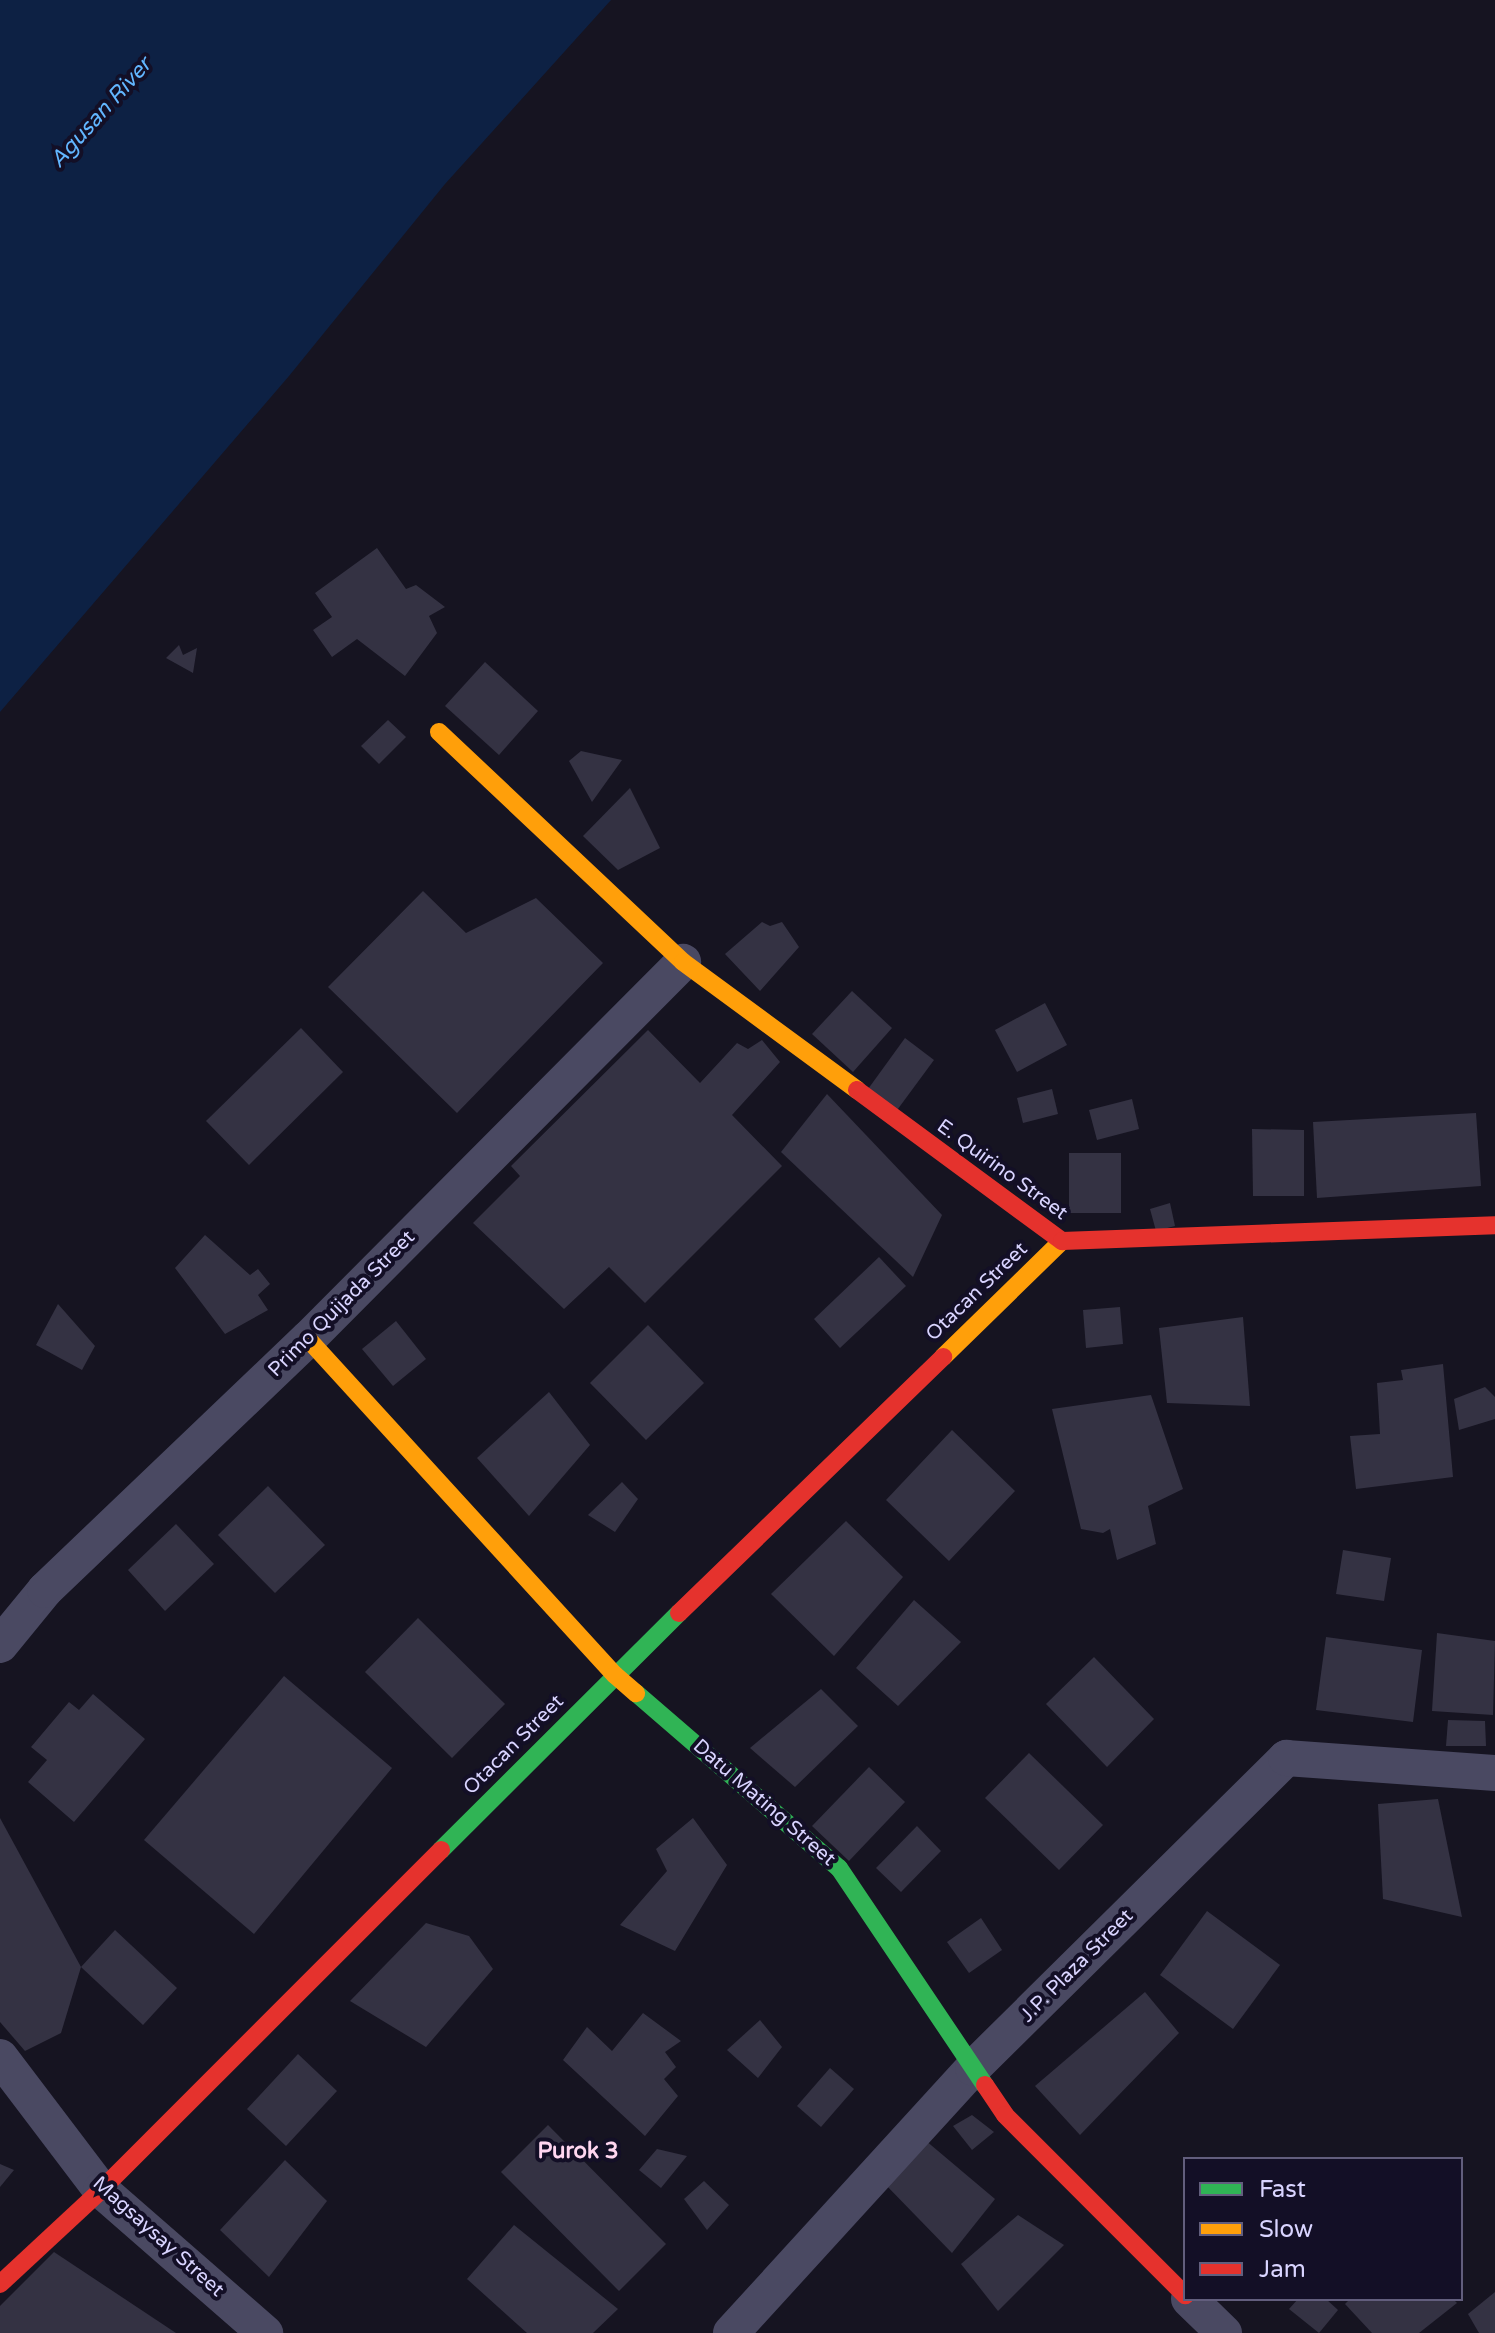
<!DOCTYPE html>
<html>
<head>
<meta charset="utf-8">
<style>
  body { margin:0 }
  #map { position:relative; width:1495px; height:2333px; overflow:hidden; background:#161421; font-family:"Varela Round",sans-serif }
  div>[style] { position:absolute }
  .water>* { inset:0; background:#0d2144 }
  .building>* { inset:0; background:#343243 }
  .street>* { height:36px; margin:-18px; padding:0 18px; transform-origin:18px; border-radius:18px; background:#4a4962 }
  .fast>* { height:18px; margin:-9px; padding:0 9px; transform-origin:9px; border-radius:9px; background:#30b455 }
  .slow>* { height:18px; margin:-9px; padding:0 9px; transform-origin:9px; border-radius:9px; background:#ff9f0a }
  .jam>* { height:18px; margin:-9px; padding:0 9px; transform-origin:9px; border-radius:9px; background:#e5322d }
  span { translate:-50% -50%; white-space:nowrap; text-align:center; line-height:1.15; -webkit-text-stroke:8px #130f26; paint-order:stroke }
  .street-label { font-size:20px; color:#d9d4ff }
  .water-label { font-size:22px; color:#62b6ff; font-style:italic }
  .neighbourhood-label { font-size:22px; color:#ffd6f0; font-weight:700 }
  .legend { position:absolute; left:1183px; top:2157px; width:280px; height:144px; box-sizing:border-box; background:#130f26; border:2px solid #625e7d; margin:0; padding:10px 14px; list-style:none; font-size:24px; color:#d9d4ff }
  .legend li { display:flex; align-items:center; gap:16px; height:40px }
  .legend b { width:40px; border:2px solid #625e7d }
</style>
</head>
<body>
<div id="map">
  <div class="water">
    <i style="clip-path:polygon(0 0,611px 0,445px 184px,289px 376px,0 712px)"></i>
  </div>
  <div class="building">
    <i style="clip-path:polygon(377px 548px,406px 589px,416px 585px,445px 607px,429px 616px,437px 633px,405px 676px,357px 639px,332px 657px,313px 630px,332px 617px,315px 593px)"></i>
    <i style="clip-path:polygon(179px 645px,183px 655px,197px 648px,193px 673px,166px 658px)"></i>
    <i style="clip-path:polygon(485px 662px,538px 711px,499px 755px,445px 706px)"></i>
    <i style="clip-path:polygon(388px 720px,406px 737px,379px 764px,361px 746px)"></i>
    <i style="clip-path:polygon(581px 751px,622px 760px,592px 802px,569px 761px)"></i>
    <i style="clip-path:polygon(630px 788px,660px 848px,618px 870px,583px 836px)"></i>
    <i style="clip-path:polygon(423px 891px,466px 933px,536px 898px,603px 963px,457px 1113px,328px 987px)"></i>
    <i style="clip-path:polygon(762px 922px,770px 926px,782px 922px,799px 947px,760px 991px,725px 954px)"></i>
    <i style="clip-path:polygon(852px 991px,892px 1028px,853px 1072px,812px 1034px)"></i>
    <i style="clip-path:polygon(1045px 1003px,1067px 1045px,1017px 1072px,995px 1030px)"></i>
    <i style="clip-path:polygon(301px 1028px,343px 1072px,249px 1165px,206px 1121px)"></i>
    <i style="clip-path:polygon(648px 1030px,700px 1083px,737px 1043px,748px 1049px,762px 1040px,780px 1062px,732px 1115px,782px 1166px,645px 1303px,609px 1267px,564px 1309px,473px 1223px,520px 1176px,511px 1166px)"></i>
    <i style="clip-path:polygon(905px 1038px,934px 1060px,892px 1117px,863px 1096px)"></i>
    <i style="clip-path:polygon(1052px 1089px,1058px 1114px,1023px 1123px,1017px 1098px)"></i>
    <i style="clip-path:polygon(827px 1094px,942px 1215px,913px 1277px,781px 1152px)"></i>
    <i style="clip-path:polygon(1132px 1099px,1139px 1129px,1097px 1140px,1089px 1110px)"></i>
    <i style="clip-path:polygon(1476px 1113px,1481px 1186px,1317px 1198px,1313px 1122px)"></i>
    <i style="clip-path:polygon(1252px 1129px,1304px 1130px,1304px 1196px,1253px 1196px)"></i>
    <i style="clip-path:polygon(1069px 1153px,1121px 1153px,1121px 1213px,1069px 1213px)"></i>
    <i style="clip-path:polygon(1170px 1203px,1175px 1226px,1156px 1231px,1150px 1209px)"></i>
    <i style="clip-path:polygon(205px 1235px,250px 1275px,258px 1269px,270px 1284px,258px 1295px,268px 1310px,225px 1334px,175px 1268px)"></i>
    <i style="clip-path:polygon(879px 1257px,906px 1286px,840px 1348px,814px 1319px)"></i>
    <i style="clip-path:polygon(58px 1304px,95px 1346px,82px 1370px,36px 1345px)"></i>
    <i style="clip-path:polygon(1120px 1307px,1123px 1344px,1086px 1348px,1083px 1310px)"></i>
    <i style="clip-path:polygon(1243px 1317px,1250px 1406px,1167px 1403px,1159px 1328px)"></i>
    <i style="clip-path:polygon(396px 1321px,426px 1359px,393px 1386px,362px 1349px)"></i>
    <i style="clip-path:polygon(648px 1325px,704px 1383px,646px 1440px,590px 1383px)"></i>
    <i style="clip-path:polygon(1443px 1364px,1453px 1477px,1356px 1489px,1350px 1436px,1380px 1434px,1377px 1383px,1403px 1380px,1401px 1370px)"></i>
    <i style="clip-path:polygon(1485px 1387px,1495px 1397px,1495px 1419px,1459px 1430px,1454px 1399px)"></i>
    <i style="clip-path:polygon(549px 1392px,590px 1445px,529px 1516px,477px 1458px)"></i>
    <i style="clip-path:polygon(1151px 1395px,1183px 1489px,1148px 1506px,1156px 1544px,1117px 1560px,1110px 1529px,1103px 1533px,1081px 1529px,1052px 1409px)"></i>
    <i style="clip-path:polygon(952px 1430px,1015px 1491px,949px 1561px,886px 1500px)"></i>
    <i style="clip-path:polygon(622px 1482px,638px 1499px,615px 1532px,588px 1515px)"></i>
    <i style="clip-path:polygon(268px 1486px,325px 1545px,275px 1593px,218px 1535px)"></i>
    <i style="clip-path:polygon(846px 1521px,903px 1577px,834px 1656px,771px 1594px)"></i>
    <i style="clip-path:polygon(176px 1524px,214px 1564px,165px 1611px,128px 1570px)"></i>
    <i style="clip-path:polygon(1343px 1550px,1391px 1558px,1384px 1601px,1336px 1594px)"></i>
    <i style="clip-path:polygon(914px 1600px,961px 1642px,898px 1706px,856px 1668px)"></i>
    <i style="clip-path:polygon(418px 1618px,505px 1704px,452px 1758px,365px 1672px)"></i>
    <i style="clip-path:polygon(1437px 1633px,1495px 1641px,1493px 1715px,1432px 1711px)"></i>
    <i style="clip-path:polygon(1326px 1637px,1422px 1650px,1413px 1722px,1316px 1710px)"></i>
    <i style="clip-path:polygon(1094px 1657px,1154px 1719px,1107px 1767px,1046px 1704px)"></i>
    <i style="clip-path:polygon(284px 1676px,392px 1768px,254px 1934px,144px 1840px)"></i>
    <i style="clip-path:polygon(821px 1689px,858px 1726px,795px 1787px,750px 1748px)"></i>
    <i style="clip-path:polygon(93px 1694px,145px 1739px,74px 1822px,28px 1782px,47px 1760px,31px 1747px,69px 1702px,79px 1710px)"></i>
    <i style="clip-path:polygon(1448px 1720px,1485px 1721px,1486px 1746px,1446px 1746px)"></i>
    <i style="clip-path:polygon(1029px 1753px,1103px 1825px,1059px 1870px,985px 1798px)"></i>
    <i style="clip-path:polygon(869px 1767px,905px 1802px,849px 1861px,812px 1826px)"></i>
    <i style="clip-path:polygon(1438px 1799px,1462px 1917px,1383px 1899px,1378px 1804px)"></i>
    <i style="clip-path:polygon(0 1818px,81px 1967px,61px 2033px,25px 2051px,0 2022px)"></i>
    <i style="clip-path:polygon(693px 1818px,727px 1865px,675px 1951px,620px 1925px,667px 1871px,656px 1849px)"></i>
    <i style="clip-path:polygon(917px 1826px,941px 1851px,901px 1892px,876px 1868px)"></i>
    <i style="clip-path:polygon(1207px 1911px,1280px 1965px,1233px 2029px,1160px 1975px)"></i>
    <i style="clip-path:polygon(981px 1918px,1002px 1950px,969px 1973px,947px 1942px)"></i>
    <i style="clip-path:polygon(426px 1923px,469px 1936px,493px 1969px,426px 2047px,350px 2001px)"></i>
    <i style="clip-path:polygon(115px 1930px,177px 1988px,143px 2025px,81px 1967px)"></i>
    <i style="clip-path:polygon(1145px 1992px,1179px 2033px,1080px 2135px,1035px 2086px)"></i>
    <i style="clip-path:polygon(643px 2013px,681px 2041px,665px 2052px,676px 2067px,664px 2079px,678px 2096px,645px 2136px,563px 2060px,587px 2027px,612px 2051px)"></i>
    <i style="clip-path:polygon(760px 2020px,782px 2047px,758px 2078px,727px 2050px)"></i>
    <i style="clip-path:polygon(298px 2054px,337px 2091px,286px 2146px,247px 2109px)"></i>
    <i style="clip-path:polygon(830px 2068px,854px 2089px,821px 2127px,797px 2106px)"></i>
    <i style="clip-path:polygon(972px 2115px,994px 2132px,972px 2150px,953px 2126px)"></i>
    <i style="clip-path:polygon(548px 2125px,666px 2244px,619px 2291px,501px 2172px)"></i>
    <i style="clip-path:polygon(925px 2140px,995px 2199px,952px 2253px,883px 2182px)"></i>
    <i style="clip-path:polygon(657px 2149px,687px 2156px,661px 2188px,639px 2170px)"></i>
    <i style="clip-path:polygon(285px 2160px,327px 2201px,269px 2277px,220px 2230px)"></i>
    <i style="clip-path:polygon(0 2164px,14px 2170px,0 2187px)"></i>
    <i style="clip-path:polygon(704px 2181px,729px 2205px,707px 2230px,684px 2199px)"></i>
    <i style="clip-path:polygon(1018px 2215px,1064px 2245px,998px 2311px,961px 2264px)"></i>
    <i style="clip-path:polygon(514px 2225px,618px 2309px,593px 2333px,527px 2333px,467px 2279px)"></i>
    <i style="clip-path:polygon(54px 2252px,176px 2333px,0 2333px,0 2306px)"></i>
    <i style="clip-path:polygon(1495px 2292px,1495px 2333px,1479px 2333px,1468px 2314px)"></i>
    <i style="clip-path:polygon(1298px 2299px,1326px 2299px,1338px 2310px,1319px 2333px,1289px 2309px)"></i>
    <i style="clip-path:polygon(1350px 2299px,1453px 2299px,1457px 2303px,1419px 2333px,1372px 2333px,1345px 2304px)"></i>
  </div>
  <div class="street">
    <i style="left:0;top:1645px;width:71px;rotate:-50.7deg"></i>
    <i style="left:45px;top:1590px;width:364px;rotate:-43.7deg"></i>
    <i style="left:308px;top:1339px;width:532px;rotate:-45.15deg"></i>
    <i style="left:0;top:2057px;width:167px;rotate:52.8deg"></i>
    <i style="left:101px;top:2190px;width:218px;rotate:41.1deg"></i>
    <i style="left:1189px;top:2299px;width:49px;rotate:44.2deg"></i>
    <i style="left:731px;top:2333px;width:359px;rotate:-47.6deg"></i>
    <i style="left:973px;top:2068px;width:441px;rotate:-44.7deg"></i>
    <i style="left:1286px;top:1758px;width:210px;rotate:4.1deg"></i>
  </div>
  <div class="fast">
    <i style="left:636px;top:1693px;width:268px;rotate:40.8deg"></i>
    <i style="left:839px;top:1868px;width:262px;rotate:56.1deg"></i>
    <i style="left:441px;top:1850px;width:336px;rotate:-44.9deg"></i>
  </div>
  <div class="slow">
    <i style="left:439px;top:732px;width:335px;rotate:43.3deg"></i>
    <i style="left:683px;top:962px;width:216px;rotate:36.3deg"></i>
    <i style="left:308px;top:1339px;width:455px;rotate:47.6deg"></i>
    <i style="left:615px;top:1675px;width:28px;rotate:41deg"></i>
    <i style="left:943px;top:1357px;width:166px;rotate:-44.3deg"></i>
  </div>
  <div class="jam">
    <i style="left:857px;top:1090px;width:255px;rotate:36.4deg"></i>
    <i style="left:1062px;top:1241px;width:433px;rotate:-2.1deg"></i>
    <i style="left:679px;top:1613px;width:368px;rotate:-44.1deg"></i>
    <i style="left:985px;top:2085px;width:36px;rotate:56deg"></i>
    <i style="left:1005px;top:2115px;width:255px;rotate:45deg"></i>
    <i style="left:0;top:2284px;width:138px;rotate:-42.9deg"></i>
    <i style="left:101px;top:2190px;width:481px;rotate:-45deg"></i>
  </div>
  <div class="street-label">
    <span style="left:1002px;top:1170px;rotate:36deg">E. Quirino Street</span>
    <span style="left:977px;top:1292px;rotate:-44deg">Otacan Street</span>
    <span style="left:342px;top:1304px;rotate:-45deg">Primo Quijada Street</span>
    <span style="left:514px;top:1745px;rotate:-45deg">Otacan Street</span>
    <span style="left:764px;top:1803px;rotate:41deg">Datu Mating Street</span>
    <span style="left:1077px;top:1966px;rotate:-45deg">J.P. Plaza Street</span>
    <span style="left:158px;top:2237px;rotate:42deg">Magsaysay Street</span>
  </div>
  <div class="water-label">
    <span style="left:101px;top:113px;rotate:-48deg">Agusan River</span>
  </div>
  <div class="neighbourhood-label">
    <span style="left:578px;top:2152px">Purok 3</span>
  </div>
  <ul class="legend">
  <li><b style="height:10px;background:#30b455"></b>Fast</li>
  <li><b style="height:10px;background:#ff9f0a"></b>Slow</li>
  <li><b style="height:10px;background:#e5322d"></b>Jam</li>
  </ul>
</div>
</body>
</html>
